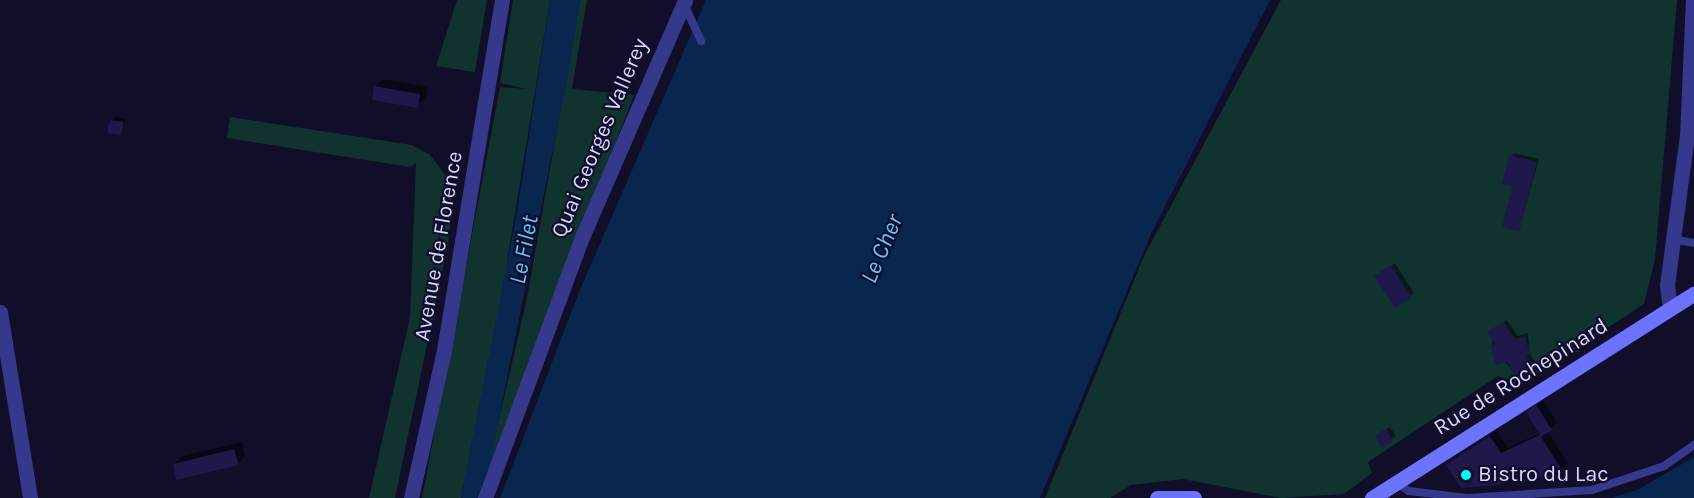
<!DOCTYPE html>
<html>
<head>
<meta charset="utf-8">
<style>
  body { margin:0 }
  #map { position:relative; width:1694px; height:498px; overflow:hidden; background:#100e29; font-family:Karla,sans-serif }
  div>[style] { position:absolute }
  .green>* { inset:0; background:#103330 }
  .water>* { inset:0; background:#08264e }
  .shadow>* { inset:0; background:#0007 }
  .building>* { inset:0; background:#1f184b }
  .lane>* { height:8px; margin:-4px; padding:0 4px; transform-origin:4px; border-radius:4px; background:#35388b }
  .street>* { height:15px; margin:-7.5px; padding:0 7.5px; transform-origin:7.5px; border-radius:7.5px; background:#35388b }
  .secondary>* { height:15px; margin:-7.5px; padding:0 7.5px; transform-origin:7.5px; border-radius:7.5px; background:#6d73ff }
  .dots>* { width:16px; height:16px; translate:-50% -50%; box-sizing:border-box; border:3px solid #100e29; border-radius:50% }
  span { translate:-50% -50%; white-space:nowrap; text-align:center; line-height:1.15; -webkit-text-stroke:4.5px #100e29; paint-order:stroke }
  .street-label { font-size:22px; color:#d7d6ff }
  .poi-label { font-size:22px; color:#d7d6ff }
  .left { translate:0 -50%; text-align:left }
  .water-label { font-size:24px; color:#64c2ff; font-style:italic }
</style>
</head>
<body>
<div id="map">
  <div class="green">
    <i style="clip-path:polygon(457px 0,487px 0,475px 72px,436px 66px)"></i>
    <i style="clip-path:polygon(513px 0,550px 0,502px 292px,461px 498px,422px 498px,500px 87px,527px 89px,500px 83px)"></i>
    <i style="clip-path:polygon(580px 0,587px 0,572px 89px,634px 95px,484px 484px,527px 298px)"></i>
    <i style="clip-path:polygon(1281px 0,1677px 0,1655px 259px,1644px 304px,1520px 385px,1498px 376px,1368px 462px,1372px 473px,1344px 494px,1281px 498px,1183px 479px,1131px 485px,1110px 498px,1045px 498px,1144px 256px)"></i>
    <i style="clip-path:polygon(230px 117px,412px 145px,430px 155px,447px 177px,453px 203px,448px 244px,395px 498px,369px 498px,410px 317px,416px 163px,410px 167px,227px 138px)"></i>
  </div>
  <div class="water">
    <i style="clip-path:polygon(550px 0,580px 0,569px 70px,483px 498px,461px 498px,517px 212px)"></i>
    <i style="clip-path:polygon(706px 0,1270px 0,1151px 234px,1040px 498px,500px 498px,579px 292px)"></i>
    <i style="clip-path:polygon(1694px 457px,1694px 498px,1612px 498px,1637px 490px)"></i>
  </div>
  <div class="shadow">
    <i style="clip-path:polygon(383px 79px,427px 87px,425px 98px,417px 106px,375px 87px)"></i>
    <i style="clip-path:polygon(115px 117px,126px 119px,121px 133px,111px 121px)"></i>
    <i style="clip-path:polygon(1514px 153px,1539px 159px,1519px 230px,1511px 156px)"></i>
    <i style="clip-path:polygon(1395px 263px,1414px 293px,1395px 306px,1380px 273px)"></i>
    <i style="clip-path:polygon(1507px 320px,1518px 336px,1528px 333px,1530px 354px,1539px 368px,1521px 381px,1492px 347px,1493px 329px)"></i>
    <i style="clip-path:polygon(1543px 400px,1557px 422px,1547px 431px,1568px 463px,1561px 469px,1447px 465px,1497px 431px,1508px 448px,1540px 433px,1528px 412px)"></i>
    <i style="clip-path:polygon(1390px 427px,1396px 436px,1382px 446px,1380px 433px)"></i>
    <i style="clip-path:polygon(242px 442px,245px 456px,238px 464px,174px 464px,182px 456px)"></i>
  </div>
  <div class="building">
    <i style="clip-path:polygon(374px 86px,420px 94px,418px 108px,372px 100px)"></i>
    <i style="clip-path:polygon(110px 120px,124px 122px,121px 135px,107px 133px)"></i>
    <i style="clip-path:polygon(1509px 155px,1537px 162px,1519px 232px,1502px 227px,1512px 187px,1502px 184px)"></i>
    <i style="clip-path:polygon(1391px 265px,1411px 298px,1395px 308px,1374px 276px)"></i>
    <i style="clip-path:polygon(1503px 322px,1515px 339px,1525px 336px,1530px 355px,1526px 356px,1536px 373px,1521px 383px,1507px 362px,1496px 365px,1490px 346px,1496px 344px,1487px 332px)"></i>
    <i style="clip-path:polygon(1536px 405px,1552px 430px,1541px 437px,1562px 470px,1542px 480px,1535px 467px,1499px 485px,1461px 488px,1446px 465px,1490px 436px,1501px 453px,1540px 435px,1526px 412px)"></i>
    <i style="clip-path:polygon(1386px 429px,1393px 441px,1382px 448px,1375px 437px)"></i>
    <i style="clip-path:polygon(234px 449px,239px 465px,176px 480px,173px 464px)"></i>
  </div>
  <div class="lane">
    <i style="left:684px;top:4px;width:41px;rotate:65.3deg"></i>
    <i style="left:1673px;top:239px;width:21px;rotate:11deg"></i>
    <i style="left:1397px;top:483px;width:14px;rotate:34deg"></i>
    <i style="left:1409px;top:491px;width:58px;rotate:6.9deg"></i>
    <i style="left:1467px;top:498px;width:125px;rotate:-3.7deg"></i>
    <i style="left:1592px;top:490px;width:76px;rotate:-18.4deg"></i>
    <i style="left:1664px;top:466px;width:37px;rotate:-35deg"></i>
  </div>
  <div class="street">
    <i style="left:1670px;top:309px;width:24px;rotate:-97deg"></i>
    <i style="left:1667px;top:285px;width:150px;rotate:-82.4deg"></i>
    <i style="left:1687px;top:136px;width:136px;rotate:-87.5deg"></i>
    <i style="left:0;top:312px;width:188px;rotate:80.8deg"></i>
    <i style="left:411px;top:498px;width:152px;rotate:-77.4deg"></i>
    <i style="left:444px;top:350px;width:355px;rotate:-80.6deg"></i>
    <i style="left:485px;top:498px;width:281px;rotate:-69.6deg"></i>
    <i style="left:583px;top:235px;width:256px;rotate:-66.5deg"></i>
  </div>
  <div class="secondary">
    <i style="left:1157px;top:498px;width:37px"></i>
    <i style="left:1372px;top:498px;width:381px;rotate:-32.4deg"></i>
  </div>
  <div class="dots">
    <i style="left:1466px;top:475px;background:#02f8ff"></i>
  </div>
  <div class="street-label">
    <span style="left:600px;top:138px;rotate:-67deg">Quai Georges Vallerey</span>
    <span style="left:439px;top:246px;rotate:-80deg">Avenue de Florence</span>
    <span style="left:1521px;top:377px;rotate:-32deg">Rue de Rochepinard</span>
  </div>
  <div class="poi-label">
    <span class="left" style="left:1478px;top:475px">Bistro du Lac</span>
  </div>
  <div class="water-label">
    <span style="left:882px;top:249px;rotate:-67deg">Le Cher</span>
    <span style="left:524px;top:250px;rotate:-79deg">Le Filet</span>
  </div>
</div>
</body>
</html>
